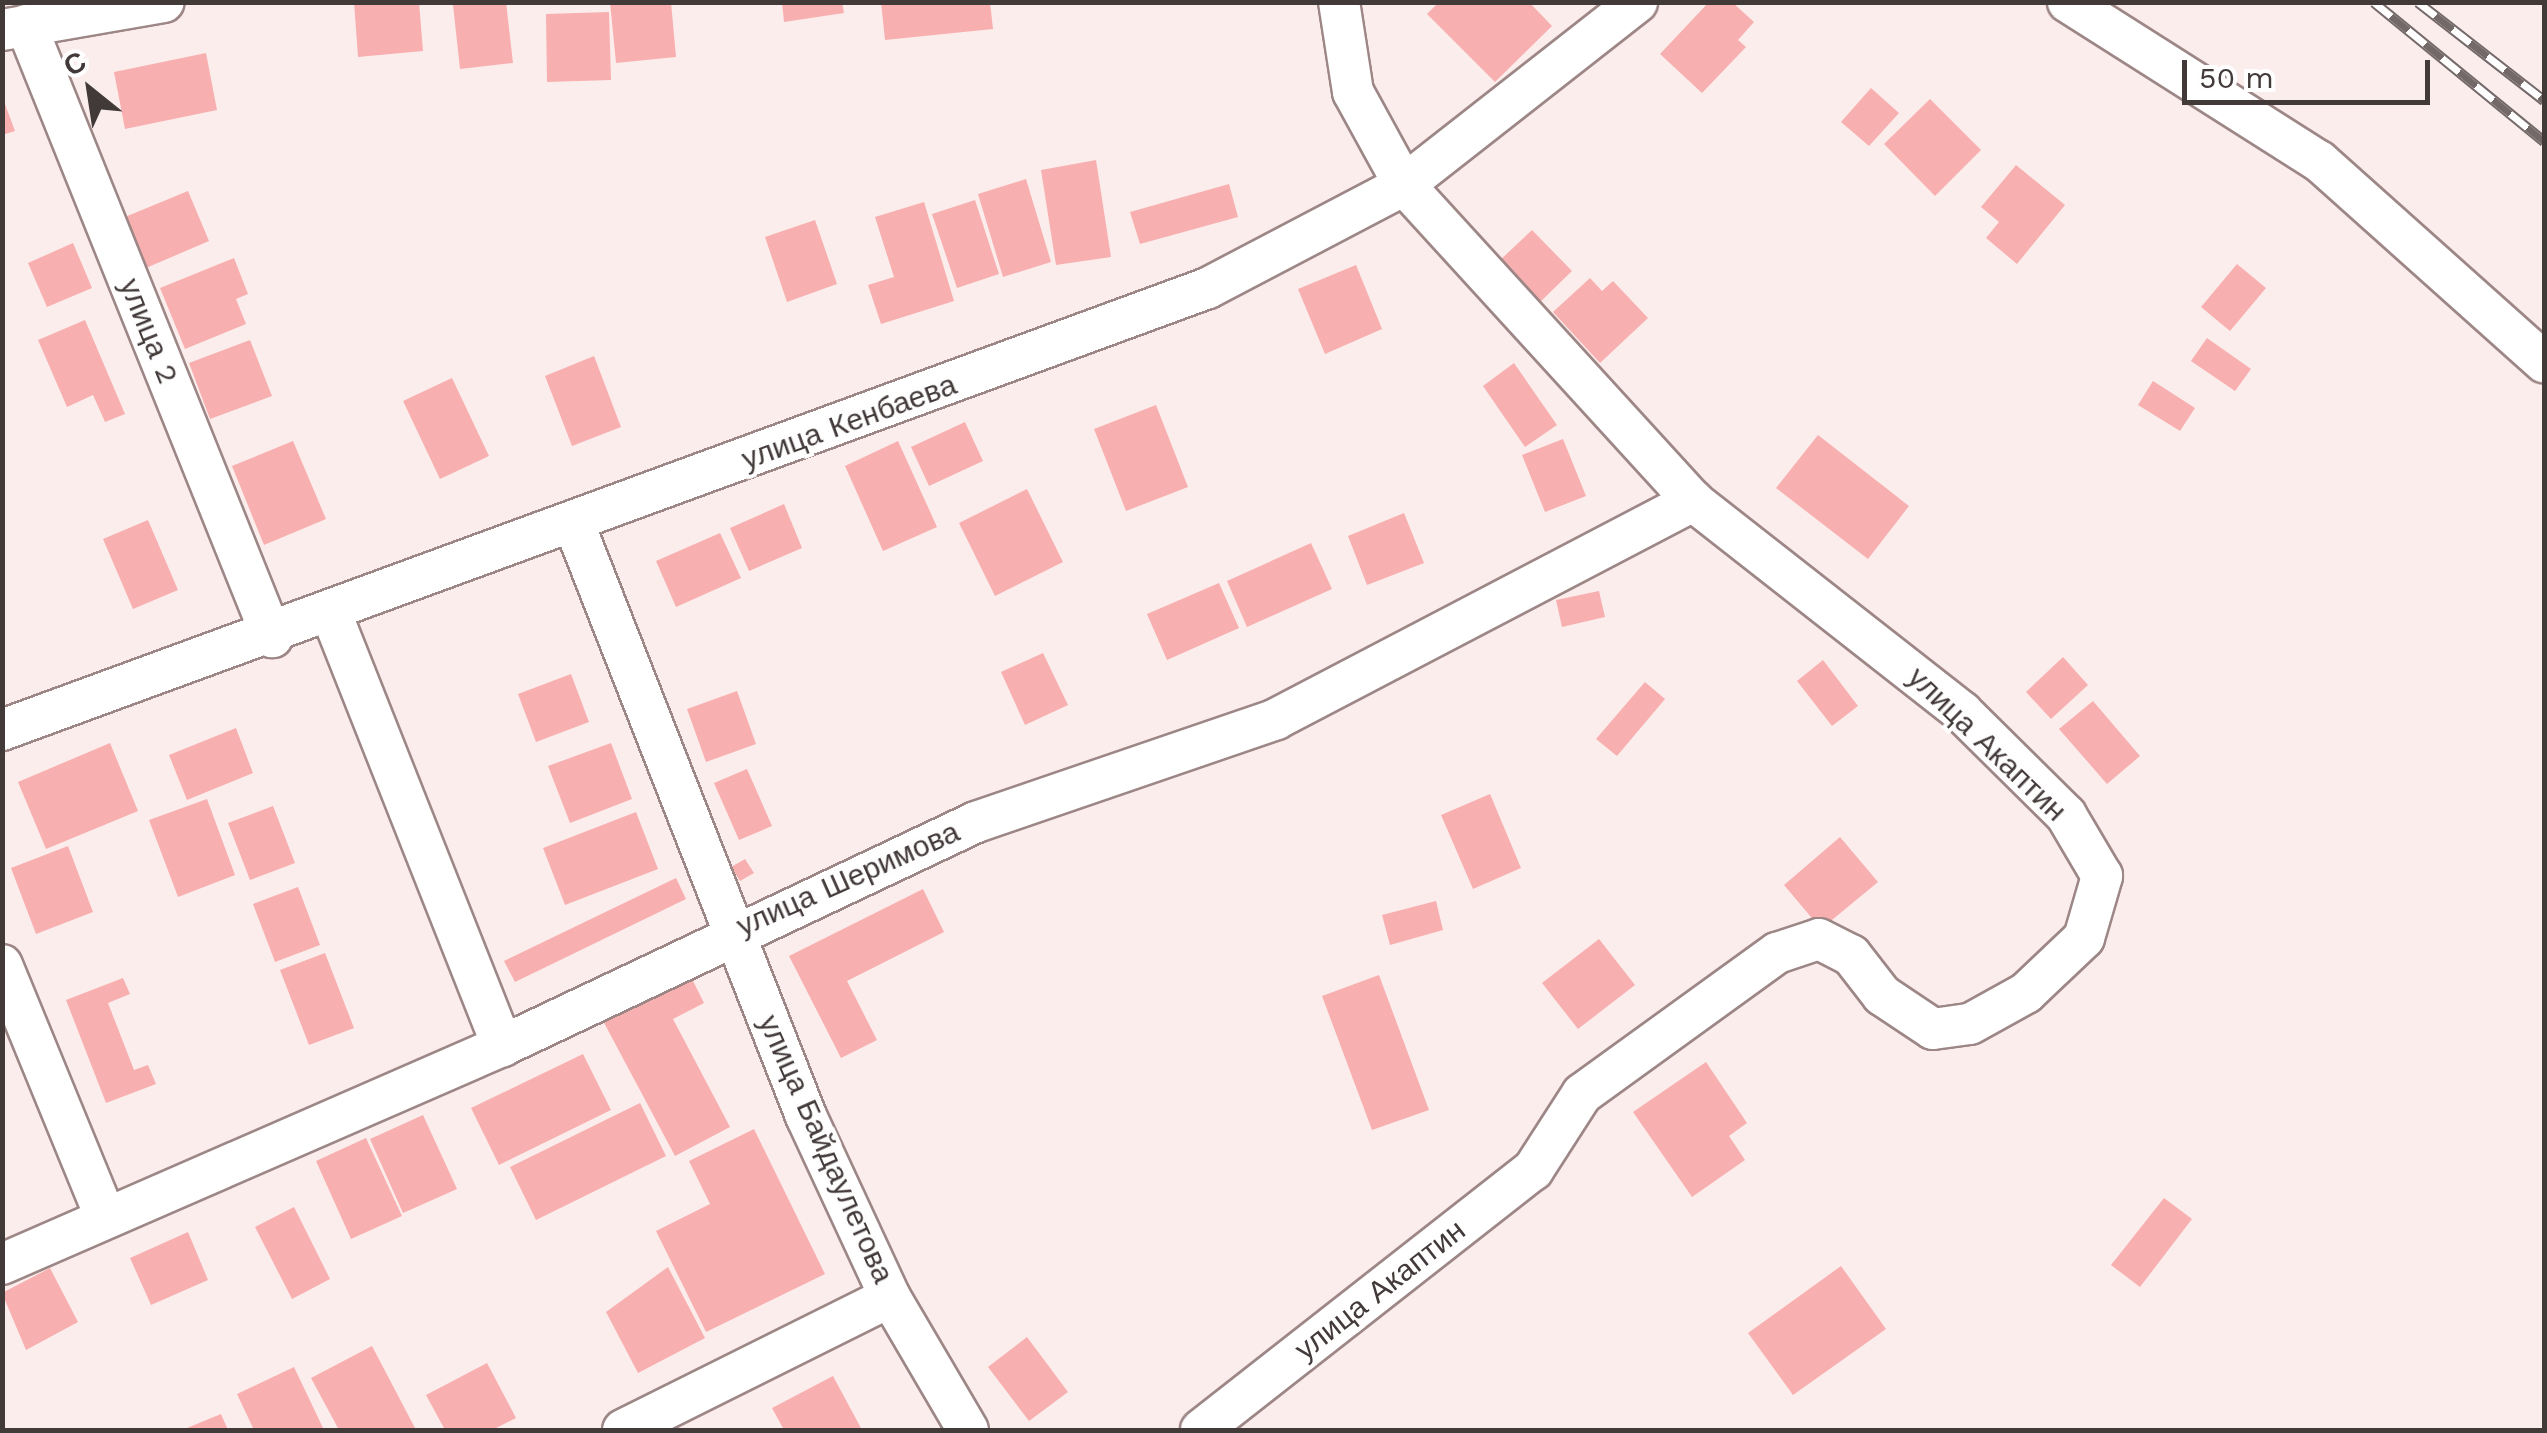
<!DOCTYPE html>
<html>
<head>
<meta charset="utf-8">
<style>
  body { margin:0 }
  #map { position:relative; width:2547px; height:1433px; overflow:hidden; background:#fceded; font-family:"Work Sans",sans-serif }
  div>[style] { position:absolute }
  .building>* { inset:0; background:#f8afaf }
  .roads { filter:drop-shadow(2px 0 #9d8786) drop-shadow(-2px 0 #9d8786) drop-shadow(0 2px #9d8786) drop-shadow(0 -2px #9d8786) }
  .minor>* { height:40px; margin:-20px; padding:0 20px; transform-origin:20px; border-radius:20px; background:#fff }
  .rail>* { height:11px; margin-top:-5.5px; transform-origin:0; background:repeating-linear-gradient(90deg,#fefefe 0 22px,#746969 0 44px); box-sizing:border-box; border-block:2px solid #746969 }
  span { translate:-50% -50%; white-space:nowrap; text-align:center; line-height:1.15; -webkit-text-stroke:8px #fefefe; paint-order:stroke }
  .street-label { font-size:30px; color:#423939 }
  .frame { position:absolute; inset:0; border:5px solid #423939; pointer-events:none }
  .north { position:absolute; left:40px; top:40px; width:100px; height:100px; -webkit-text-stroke:8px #fefefe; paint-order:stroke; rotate:330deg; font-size:28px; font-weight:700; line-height:40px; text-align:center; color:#423939 }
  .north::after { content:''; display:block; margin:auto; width:35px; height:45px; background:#423939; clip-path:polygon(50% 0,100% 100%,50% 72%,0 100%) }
  .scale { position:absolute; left:2182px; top:60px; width:248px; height:45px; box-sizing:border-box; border:5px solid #423939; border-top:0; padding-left:12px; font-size:30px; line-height:35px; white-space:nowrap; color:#423939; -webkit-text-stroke:8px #fefefe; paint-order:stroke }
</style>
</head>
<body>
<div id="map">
  <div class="building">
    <i style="clip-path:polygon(354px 2px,419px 2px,423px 51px,358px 57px)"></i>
    <i style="clip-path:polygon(506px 2px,513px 63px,460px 69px,453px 5px)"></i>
    <i style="clip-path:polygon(610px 2px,671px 2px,676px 57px,616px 63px)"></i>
    <i style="clip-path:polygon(782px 2px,842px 2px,844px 13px,784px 22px)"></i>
    <i style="clip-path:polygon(881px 2px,990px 2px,993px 29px,885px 40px)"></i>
    <i style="clip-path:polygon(1439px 2px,1529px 2px,1552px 26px,1495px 82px,1427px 14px)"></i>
    <i style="clip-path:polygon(1709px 2px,1732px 2px,1754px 22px,1738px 40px,1746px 47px,1702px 93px,1660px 54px)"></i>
    <i style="clip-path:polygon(609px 12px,611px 80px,547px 82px,546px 14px)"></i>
    <i style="clip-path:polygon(206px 53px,217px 110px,125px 129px,114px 72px)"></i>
    <i style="clip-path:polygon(1871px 88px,1899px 113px,1869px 146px,1841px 122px)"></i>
    <i style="clip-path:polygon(2px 96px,15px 131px,2px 135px)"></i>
    <i style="clip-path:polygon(1930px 99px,1981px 150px,1935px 196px,1884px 144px)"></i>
    <i style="clip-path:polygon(1096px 160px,1111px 257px,1056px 265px,1041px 170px)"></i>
    <i style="clip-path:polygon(2016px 165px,2065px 205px,2017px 264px,1986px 238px,1999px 222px,1981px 207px)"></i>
    <i style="clip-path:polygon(1026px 179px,1051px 262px,1003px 277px,978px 194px)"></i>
    <i style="clip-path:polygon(1229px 184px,1238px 217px,1140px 244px,1130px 212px)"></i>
    <i style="clip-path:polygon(188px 191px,209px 241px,146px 268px,125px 217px)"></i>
    <i style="clip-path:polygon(975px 200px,999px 274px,957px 288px,932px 214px)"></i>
    <i style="clip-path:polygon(924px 202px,954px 301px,881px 324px,868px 285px,894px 277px,875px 217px)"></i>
    <i style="clip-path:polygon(815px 220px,837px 284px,787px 302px,765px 237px)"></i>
    <i style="clip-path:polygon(1532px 230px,1572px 271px,1538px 304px,1498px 262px)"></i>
    <i style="clip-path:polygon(73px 243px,92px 288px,47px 307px,28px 263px)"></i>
    <i style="clip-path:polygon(234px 258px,248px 294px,236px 299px,246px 324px,185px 349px,160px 288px)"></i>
    <i style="clip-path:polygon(2237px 264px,2266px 288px,2230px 331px,2201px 307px)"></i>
    <i style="clip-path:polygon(1356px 265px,1382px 329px,1325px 354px,1298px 289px)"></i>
    <i style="clip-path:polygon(1590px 278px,1602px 291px,1613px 281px,1648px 318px,1600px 363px,1553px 312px)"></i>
    <i style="clip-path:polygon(85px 320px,125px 414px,105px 422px,93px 395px,67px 407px,38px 340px)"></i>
    <i style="clip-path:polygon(2207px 338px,2251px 369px,2235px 391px,2191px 361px)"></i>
    <i style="clip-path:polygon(250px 340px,272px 396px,210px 419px,189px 363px)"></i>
    <i style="clip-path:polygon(594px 356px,621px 427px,572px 446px,545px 376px)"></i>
    <i style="clip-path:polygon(1514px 363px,1557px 425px,1525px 447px,1483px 386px)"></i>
    <i style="clip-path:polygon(452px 378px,489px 456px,440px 479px,403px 401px)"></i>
    <i style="clip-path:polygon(2153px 381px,2195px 408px,2180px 431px,2138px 405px)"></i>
    <i style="clip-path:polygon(1156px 405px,1188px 487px,1126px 511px,1094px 429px)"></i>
    <i style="clip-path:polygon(965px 422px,983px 461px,929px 486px,911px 447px)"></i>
    <i style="clip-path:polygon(1818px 435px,1909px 506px,1868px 559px,1776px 488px)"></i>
    <i style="clip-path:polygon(1563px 439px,1586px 496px,1545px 512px,1522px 455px)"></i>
    <i style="clip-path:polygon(293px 441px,326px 519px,264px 545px,232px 466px)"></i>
    <i style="clip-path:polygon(898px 441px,937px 527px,883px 551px,845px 466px)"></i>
    <i style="clip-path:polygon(1027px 489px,1063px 562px,995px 596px,959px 523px)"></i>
    <i style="clip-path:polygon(784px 504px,802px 548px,749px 571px,730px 528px)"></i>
    <i style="clip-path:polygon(1404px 513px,1424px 563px,1367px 585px,1348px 536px)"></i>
    <i style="clip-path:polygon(148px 520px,178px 590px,133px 609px,103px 539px)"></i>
    <i style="clip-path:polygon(720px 533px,741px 578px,676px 607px,656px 561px)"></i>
    <i style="clip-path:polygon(1311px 543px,1332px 589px,1247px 627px,1227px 581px)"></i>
    <i style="clip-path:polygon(1219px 583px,1239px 628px,1167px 660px,1147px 614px)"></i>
    <i style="clip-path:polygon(1599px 591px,1605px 617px,1562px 627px,1556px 600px)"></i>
    <i style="clip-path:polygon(1043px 653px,1068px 705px,1025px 725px,1001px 672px)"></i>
    <i style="clip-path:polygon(2063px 657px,2088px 685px,2051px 719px,2026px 692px)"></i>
    <i style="clip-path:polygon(1823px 660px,1858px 706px,1832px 726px,1797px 681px)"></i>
    <i style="clip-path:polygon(571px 674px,589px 722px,536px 742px,518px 694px)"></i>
    <i style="clip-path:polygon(1645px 682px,1665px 699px,1617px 756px,1596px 739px)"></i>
    <i style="clip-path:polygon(737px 691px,756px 744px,706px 762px,687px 709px)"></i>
    <i style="clip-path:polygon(2093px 701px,2140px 756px,2107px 784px,2059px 729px)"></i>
    <i style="clip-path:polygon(236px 728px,253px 773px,187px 800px,169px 755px)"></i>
    <i style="clip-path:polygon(110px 743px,138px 811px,46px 849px,18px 782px)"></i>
    <i style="clip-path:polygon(611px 743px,632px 799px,570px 823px,548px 766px)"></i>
    <i style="clip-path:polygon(747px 769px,772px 826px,739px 840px,714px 783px)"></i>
    <i style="clip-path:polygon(1490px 794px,1521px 868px,1473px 889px,1441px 815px)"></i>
    <i style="clip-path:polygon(207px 799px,235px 875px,178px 897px,149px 820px)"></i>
    <i style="clip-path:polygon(273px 806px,295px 863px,250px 880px,228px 823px)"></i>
    <i style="clip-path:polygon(636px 812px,658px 869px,565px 905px,543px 848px)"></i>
    <i style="clip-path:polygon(1840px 837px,1878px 882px,1821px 929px,1784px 885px)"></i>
    <i style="clip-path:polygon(68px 846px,93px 912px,36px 934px,11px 868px)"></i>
    <i style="clip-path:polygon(745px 859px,754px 873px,740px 881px,731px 867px)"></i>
    <i style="clip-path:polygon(676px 878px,686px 899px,515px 982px,504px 961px)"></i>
    <i style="clip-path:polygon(298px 887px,320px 945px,275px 962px,253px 904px)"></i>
    <i style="clip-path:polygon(923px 889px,944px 932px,847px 981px,877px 1040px,841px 1058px,789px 956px)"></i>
    <i style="clip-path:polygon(1436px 901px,1443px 930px,1390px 945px,1382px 915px)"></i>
    <i style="clip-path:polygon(1599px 939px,1635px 985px,1578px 1029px,1542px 983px)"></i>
    <i style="clip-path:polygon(325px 953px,354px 1028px,309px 1045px,280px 970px)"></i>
    <i style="clip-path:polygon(689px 973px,704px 1003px,673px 1019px,730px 1127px,675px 1156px,602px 1019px)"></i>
    <i style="clip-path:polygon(1379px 975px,1429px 1110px,1372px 1130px,1322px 996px)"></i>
    <i style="clip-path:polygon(123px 978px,130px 994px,108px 1003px,134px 1070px,148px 1065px,156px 1084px,106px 1103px,66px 1000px)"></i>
    <i style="clip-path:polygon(583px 1054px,611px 1110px,499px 1165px,471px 1108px)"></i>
    <i style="clip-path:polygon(1706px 1062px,1747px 1123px,1729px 1136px,1745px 1160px,1692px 1197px,1633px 1112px)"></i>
    <i style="clip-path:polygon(640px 1103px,666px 1156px,536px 1220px,510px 1167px)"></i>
    <i style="clip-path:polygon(423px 1115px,457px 1189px,403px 1213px,370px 1139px)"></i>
    <i style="clip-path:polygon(754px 1129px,825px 1274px,706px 1332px,656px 1231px,710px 1204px,689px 1161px)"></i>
    <i style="clip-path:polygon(366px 1138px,402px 1216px,351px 1239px,316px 1161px)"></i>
    <i style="clip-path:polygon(2164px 1198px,2192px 1219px,2140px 1287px,2111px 1265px)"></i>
    <i style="clip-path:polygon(294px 1207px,330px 1279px,292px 1299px,255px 1227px)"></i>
    <i style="clip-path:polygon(188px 1232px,208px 1280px,151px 1305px,130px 1258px)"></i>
    <i style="clip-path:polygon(1841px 1266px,1886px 1329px,1793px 1395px,1748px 1333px)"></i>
    <i style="clip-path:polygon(668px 1267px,705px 1338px,638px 1373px,606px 1312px)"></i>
    <i style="clip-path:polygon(50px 1268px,78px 1322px,26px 1350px,2px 1293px)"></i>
    <i style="clip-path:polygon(1027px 1337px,1068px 1392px,1029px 1421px,988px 1367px)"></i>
    <i style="clip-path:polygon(372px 1346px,415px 1428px,409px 1430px,339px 1430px,311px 1378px)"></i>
    <i style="clip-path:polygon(487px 1363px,516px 1418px,492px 1430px,445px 1430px,426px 1395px)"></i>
    <i style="clip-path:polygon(294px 1367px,324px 1430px,254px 1430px,237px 1394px)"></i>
    <i style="clip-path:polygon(833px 1376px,862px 1430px,784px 1430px,772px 1408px)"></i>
    <i style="clip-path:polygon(221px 1414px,228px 1430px,182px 1430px)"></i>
  </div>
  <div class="roads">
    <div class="minor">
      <i style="left:2068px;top:2px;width:297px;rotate:32.4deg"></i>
      <i style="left:2319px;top:161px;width:302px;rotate:41.8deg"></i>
      <i style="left:26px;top:25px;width:660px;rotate:68.1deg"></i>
      <i style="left:2px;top:30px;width:164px;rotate:-9.8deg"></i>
      <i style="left:574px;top:524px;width:636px;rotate:68.6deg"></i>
      <i style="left:806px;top:1116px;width:200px;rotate:65.1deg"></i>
      <i style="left:890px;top:1297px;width:154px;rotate:59.6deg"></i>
      <i style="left:331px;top:613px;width:466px;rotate:68.4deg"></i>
      <i style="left:2px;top:730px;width:1284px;rotate:-20.13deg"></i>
      <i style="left:1208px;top:288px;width:221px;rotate:-27.7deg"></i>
      <i style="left:1404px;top:185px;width:296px;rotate:-38.1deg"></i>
      <i style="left:2px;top:965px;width:271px;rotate:67.7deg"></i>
      <i style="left:2px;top:1264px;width:545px;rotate:-23.56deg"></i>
      <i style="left:502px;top:1046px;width:524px;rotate:-25.29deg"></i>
      <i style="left:976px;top:822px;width:317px;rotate:-18.9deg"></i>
      <i style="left:1276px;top:719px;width:471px;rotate:-27.6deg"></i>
      <i style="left:623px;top:1430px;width:298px;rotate:-26.5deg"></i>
      <i style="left:1201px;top:1430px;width:422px;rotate:-38.1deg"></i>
      <i style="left:1533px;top:1170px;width:90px;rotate:-57.2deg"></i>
      <i style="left:1582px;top:1094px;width:241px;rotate:-35.9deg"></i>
      <i style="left:1777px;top:953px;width:44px;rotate:-18.4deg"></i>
      <i style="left:1819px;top:939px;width:36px;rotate:27deg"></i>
      <i style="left:1851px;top:955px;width:51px;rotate:52.2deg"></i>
      <i style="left:1882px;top:995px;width:61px;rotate:33.7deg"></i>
      <i style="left:1933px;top:1029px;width:37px;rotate:-8deg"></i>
      <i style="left:1970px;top:1024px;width:64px;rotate:-29deg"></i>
      <i style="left:2026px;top:993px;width:80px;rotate:-43.5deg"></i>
      <i style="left:2084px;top:938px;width:65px;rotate:-73.8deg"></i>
      <i style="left:2102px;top:876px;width:71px;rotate:-120.5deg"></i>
      <i style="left:2066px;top:815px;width:146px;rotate:-135.3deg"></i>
      <i style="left:1962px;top:712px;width:342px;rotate:-141.9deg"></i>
      <i style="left:1693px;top:501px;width:428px;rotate:-132.4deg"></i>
      <i style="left:1404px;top:185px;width:106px;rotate:-118.7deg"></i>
      <i style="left:1353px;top:92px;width:91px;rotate:-98.8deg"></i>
    </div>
  </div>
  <div class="rail">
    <i style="left:2374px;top:2px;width:220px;rotate:39.3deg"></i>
    <i style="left:2418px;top:2px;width:160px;rotate:37.9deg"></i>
  </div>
  <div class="street-label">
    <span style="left:149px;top:331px;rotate:68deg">улица 2</span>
    <span style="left:849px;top:422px;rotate:-20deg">улица Кенбаева</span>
    <span style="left:1987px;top:744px;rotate:44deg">улица Акаптин</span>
    <span style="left:848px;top:879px;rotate:-24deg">улица Шеримова</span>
    <span style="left:826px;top:1149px;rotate:66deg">улица Байдаулетова</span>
    <span style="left:1380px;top:1290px;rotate:-38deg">улица Акаптин</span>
  </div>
  <div class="frame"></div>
  <div class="north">С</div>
  <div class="scale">50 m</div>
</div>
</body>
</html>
